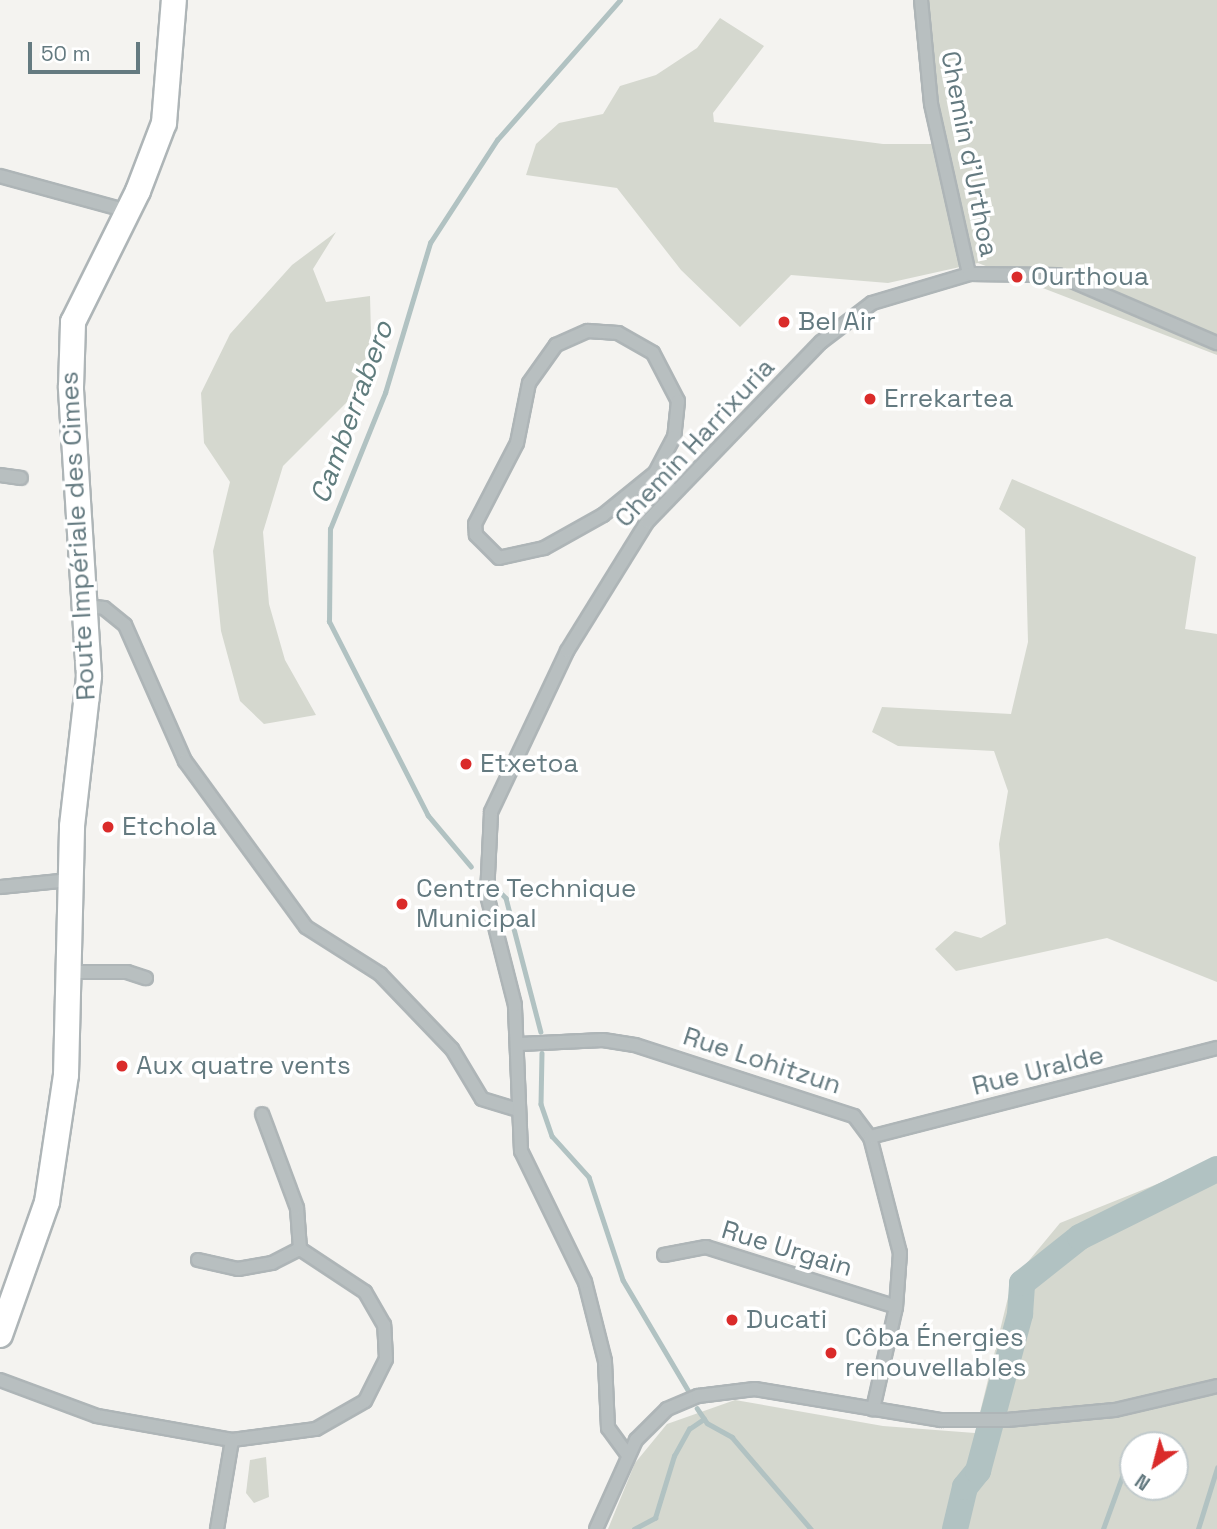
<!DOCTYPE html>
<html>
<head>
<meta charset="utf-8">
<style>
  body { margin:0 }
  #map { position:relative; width:1217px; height:1529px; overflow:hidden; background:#f4f3f0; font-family:"Space Grotesk",sans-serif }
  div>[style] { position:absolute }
  .green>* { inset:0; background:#d5d8cf }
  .stream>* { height:4.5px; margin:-2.25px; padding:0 2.25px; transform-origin:2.25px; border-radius:2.25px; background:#b1c2c2 }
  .river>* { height:26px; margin:-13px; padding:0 13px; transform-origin:13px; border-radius:13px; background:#b1c2c2 }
  .roads { filter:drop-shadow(2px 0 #aeb5b7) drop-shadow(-2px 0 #aeb5b7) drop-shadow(0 2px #aeb5b7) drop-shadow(0 -2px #aeb5b7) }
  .minor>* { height:12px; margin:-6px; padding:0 6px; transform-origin:6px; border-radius:6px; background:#b8bfc0 }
  .major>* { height:24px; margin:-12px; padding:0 12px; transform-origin:12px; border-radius:12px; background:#fff }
  .dots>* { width:19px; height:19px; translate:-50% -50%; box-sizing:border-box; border:4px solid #fff; border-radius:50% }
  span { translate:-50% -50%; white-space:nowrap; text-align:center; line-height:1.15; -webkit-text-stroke:7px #fff; paint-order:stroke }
  .street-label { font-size:26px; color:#647a80 }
  .poi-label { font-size:26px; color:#647a80 }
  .left { translate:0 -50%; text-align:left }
  .water-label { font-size:28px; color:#5f7c7d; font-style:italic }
  .north { position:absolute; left:1119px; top:1431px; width:70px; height:70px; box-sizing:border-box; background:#fff; border:2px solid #c1cacc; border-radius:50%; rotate:215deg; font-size:19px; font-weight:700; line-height:28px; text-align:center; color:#647a80 }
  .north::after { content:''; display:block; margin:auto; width:24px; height:32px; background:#da2b2a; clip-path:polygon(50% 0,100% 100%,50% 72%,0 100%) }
  .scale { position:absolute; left:28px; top:42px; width:112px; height:32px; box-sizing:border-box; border:4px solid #647a80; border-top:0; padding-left:9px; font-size:21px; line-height:24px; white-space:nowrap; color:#647a80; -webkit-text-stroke:5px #fff; paint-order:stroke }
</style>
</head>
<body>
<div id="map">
  <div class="green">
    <i style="clip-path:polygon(925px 0,1217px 0,1217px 355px,978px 263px,888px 283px,791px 275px,740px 327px,681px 270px,617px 188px,526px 175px,536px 144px,559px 123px,603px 114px,620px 86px,656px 75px,697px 48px,720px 18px,764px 46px,713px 113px,714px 122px,883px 144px,938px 144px)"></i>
    <i style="clip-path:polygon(336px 232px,313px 269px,326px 302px,370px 296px,371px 334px,359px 390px,283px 466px,263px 532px,269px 604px,285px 660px,316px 715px,264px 724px,240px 701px,221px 631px,213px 551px,230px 482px,204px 443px,201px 393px,230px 334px,292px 265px)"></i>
    <i style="clip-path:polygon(1012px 479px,1196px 557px,1185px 629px,1217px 634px,1217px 982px,1107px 938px,956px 971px,935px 949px,955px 931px,981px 938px,1006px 924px,999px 844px,1008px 791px,994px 751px,898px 746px,872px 732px,882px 707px,1011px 714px,1028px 642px,1025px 529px,999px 509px)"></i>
    <i style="clip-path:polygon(evenodd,1217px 1160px,1217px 1529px,608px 1529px,635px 1463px,667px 1424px,735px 1400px,883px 1426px,975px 1433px,1012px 1281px,1060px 1223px,1217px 1160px,1133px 1445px,1175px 1445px,1175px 1487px,1133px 1487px,1133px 1445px)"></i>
    <i style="clip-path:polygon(266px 1457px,269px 1497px,254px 1503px,246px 1493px,250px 1460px)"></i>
  </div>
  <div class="stream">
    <i style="left:471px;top:867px;width:67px;rotate:-130.1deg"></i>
    <i style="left:428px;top:816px;width:218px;rotate:-117deg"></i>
    <i style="left:329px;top:622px;width:93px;rotate:-89.4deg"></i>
    <i style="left:330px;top:529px;width:147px;rotate:-68deg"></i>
    <i style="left:385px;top:393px;width:157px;rotate:-73.3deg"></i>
    <i style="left:430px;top:243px;width:123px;rotate:-57deg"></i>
    <i style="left:497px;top:140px;width:186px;rotate:-48.7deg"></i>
    <i style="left:494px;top:886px;width:17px;rotate:45deg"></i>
    <i style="left:506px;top:898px;width:138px;rotate:75.4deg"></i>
    <i style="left:542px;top:1053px;width:51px;rotate:91.1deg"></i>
    <i style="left:541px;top:1104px;width:34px;rotate:71deg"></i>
    <i style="left:552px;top:1136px;width:55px;rotate:47.9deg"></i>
    <i style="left:589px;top:1177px;width:108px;rotate:71.7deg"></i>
    <i style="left:623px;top:1280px;width:128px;rotate:59.4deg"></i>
    <i style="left:697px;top:1408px;width:18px;rotate:56deg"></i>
    <i style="left:707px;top:1423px;width:29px;rotate:29deg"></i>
    <i style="left:732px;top:1437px;width:121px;rotate:49.3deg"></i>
    <i style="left:634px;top:1529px;width:24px;rotate:-28deg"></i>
    <i style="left:655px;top:1518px;width:65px;rotate:-73deg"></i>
    <i style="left:674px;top:1456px;width:31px;rotate:-61deg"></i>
    <i style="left:689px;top:1429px;width:18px;rotate:-34deg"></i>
    <i style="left:1103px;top:1529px;width:82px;rotate:-70deg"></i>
    <i style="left:1198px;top:1529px;width:64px;rotate:-72.7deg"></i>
  </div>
  <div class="river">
    <i style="left:955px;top:1529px;width:43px;rotate:-76.6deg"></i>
    <i style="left:965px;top:1487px;width:21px;rotate:-51deg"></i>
    <i style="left:978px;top:1471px;width:163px;rotate:-75deg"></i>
    <i style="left:1020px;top:1314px;width:31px;rotate:-86deg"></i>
    <i style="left:1022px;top:1283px;width:74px;rotate:-38.4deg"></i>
    <i style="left:1080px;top:1237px;width:153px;rotate:-26.4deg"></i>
  </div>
  <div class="roads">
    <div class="minor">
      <i style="left:921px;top:0;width:104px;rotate:84.5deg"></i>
      <i style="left:931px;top:104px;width:174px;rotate:77.4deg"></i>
      <i style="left:0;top:176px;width:133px;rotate:15.3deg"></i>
      <i style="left:588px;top:331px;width:30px;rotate:4deg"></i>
      <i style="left:618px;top:333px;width:40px;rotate:29.7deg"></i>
      <i style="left:653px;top:353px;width:54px;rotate:62.5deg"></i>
      <i style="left:678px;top:401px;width:36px;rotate:96deg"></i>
      <i style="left:674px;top:437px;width:41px;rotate:117.8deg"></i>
      <i style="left:655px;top:473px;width:67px;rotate:141.1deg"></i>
      <i style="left:603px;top:515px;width:68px;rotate:150.8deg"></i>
      <i style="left:544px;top:548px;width:46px;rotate:167.5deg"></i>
      <i style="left:499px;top:558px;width:33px;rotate:-135deg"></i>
      <i style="left:476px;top:535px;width:11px;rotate:-95deg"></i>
      <i style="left:475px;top:524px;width:91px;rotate:-62.6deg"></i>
      <i style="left:517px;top:443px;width:61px;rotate:-78.7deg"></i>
      <i style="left:529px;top:383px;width:47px;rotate:-54.6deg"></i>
      <i style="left:556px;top:345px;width:35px;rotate:-24deg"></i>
      <i style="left:655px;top:473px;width:27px;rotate:45deg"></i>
      <i style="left:0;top:475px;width:21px;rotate:8deg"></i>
      <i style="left:86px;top:606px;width:18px;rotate:6deg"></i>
      <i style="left:104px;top:608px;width:27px;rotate:39deg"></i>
      <i style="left:125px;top:625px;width:149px;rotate:66.2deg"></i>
      <i style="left:185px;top:761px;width:205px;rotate:53.9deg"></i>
      <i style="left:306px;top:927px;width:88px;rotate:32.4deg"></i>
      <i style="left:380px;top:974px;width:104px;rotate:46.2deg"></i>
      <i style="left:452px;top:1049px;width:58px;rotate:59deg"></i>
      <i style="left:482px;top:1099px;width:37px;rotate:17deg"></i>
      <i style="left:0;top:887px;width:69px;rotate:-5.8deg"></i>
      <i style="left:68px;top:972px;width:59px"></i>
      <i style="left:127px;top:972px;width:20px;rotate:18deg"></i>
      <i style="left:520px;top:1044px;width:83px;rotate:-2.8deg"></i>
      <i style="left:603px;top:1040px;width:32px;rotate:9deg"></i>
      <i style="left:635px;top:1045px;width:230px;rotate:18deg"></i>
      <i style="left:854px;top:1116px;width:26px;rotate:53deg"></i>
      <i style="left:870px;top:1137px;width:120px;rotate:75.5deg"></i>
      <i style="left:900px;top:1253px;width:54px;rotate:94.2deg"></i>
      <i style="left:896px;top:1307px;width:105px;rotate:102.7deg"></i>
      <i style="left:870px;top:1137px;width:358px;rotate:-14.4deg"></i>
      <i style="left:664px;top:1255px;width:43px;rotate:-10.8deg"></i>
      <i style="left:706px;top:1247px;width:199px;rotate:17.5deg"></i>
      <i style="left:198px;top:1260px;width:41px;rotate:12.7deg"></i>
      <i style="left:238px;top:1269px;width:35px;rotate:-10deg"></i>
      <i style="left:272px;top:1263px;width:31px;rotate:-27deg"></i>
      <i style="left:0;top:1380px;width:103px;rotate:20.4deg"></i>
      <i style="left:97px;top:1416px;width:137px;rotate:10.1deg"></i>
      <i style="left:232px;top:1440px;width:85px;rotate:-7.5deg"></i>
      <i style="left:316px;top:1429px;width:56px;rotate:-29.7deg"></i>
      <i style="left:365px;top:1401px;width:47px;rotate:-63.4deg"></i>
      <i style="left:386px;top:1359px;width:34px;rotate:-93deg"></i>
      <i style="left:384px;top:1325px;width:38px;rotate:-120deg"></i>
      <i style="left:365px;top:1292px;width:78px;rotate:-146.5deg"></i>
      <i style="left:300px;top:1249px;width:41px;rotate:-94.2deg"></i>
      <i style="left:297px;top:1208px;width:100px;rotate:-110.4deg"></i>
      <i style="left:627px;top:1454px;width:32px;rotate:-126deg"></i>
      <i style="left:608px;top:1428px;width:67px;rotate:-92.6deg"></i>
      <i style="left:605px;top:1361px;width:81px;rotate:-104.2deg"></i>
      <i style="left:585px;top:1282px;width:146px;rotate:-116deg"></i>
      <i style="left:521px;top:1151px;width:146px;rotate:-92.4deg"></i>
      <i style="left:515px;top:1005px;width:114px;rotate:-104.3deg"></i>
      <i style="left:487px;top:895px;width:83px;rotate:-87.2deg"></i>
      <i style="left:491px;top:812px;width:178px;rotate:-64.7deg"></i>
      <i style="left:567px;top:651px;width:152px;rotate:-58.2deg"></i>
      <i style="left:647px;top:522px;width:250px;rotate:-46deg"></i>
      <i style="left:821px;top:342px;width:64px;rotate:-37.4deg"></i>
      <i style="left:872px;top:303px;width:101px;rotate:-16.6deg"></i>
      <i style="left:969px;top:274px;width:89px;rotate:0.6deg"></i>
      <i style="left:1058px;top:275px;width:173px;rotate:23.2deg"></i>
      <i style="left:217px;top:1529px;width:90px;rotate:-80.4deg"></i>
      <i style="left:596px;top:1529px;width:98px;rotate:-65.8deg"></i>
      <i style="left:636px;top:1440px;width:44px;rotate:-45deg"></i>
      <i style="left:667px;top:1409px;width:34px;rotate:-23deg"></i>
      <i style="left:698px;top:1396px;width:57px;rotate:-7deg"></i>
      <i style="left:755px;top:1389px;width:189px;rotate:9.5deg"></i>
      <i style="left:941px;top:1420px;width:66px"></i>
      <i style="left:1007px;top:1420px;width:108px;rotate:-5.3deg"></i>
      <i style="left:1115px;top:1410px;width:105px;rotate:-13.2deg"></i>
    </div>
    <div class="major">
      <i style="left:0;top:1335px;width:141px;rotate:-70.5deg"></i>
      <i style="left:47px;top:1202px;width:128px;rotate:-81.5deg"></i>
      <i style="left:66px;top:1075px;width:249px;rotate:-88.6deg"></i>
      <i style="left:72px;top:826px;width:151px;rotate:-83.5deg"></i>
      <i style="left:89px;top:676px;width:290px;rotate:-93.6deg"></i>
      <i style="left:71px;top:387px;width:65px;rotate:-88.2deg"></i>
      <i style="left:73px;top:322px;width:146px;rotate:-63.6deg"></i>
      <i style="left:138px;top:191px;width:73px;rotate:-69.1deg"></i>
      <i style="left:164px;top:123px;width:123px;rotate:-85.4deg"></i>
    </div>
  </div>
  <div class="dots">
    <i style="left:1017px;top:277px;background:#da2b2a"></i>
    <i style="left:784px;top:322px;background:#da2b2a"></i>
    <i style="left:870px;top:399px;background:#da2b2a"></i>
    <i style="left:466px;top:764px;background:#da2b2a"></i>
    <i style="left:108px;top:827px;background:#da2b2a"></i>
    <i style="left:402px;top:904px;background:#da2b2a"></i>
    <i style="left:122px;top:1066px;background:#da2b2a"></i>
    <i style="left:732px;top:1320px;background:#da2b2a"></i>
    <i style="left:831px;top:1353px;background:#da2b2a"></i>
  </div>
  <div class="street-label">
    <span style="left:969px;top:154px;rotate:79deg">Chemin d'Urthoa</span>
    <span style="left:695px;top:443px;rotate:-47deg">Chemin Harrixuria</span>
    <span style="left:78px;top:536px;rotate:-93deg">Route Impériale des Cimes</span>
    <span style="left:762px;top:1061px;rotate:18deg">Rue Lohitzun</span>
    <span style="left:1038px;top:1071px;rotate:-14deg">Rue Uralde</span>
    <span style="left:787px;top:1249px;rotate:17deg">Rue Urgain</span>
  </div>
  <div class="poi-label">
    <span class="left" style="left:1031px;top:277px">Ourthoua</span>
    <span class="left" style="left:798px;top:322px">Bel Air</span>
    <span class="left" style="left:884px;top:399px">Errekartea</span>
    <span class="left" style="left:480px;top:764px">Etxetoa</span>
    <span class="left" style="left:122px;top:827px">Etchola</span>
    <span class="left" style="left:416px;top:904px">Centre Technique<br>Municipal</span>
    <span class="left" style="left:136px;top:1066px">Aux quatre vents</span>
    <span class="left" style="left:746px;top:1320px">Ducati</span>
    <span class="left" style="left:845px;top:1353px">Côba Énergies<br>renouvellables</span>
  </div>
  <div class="water-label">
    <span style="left:351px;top:412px;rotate:-70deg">Camberrabero</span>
  </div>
  <div class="north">N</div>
  <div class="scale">50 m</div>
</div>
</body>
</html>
